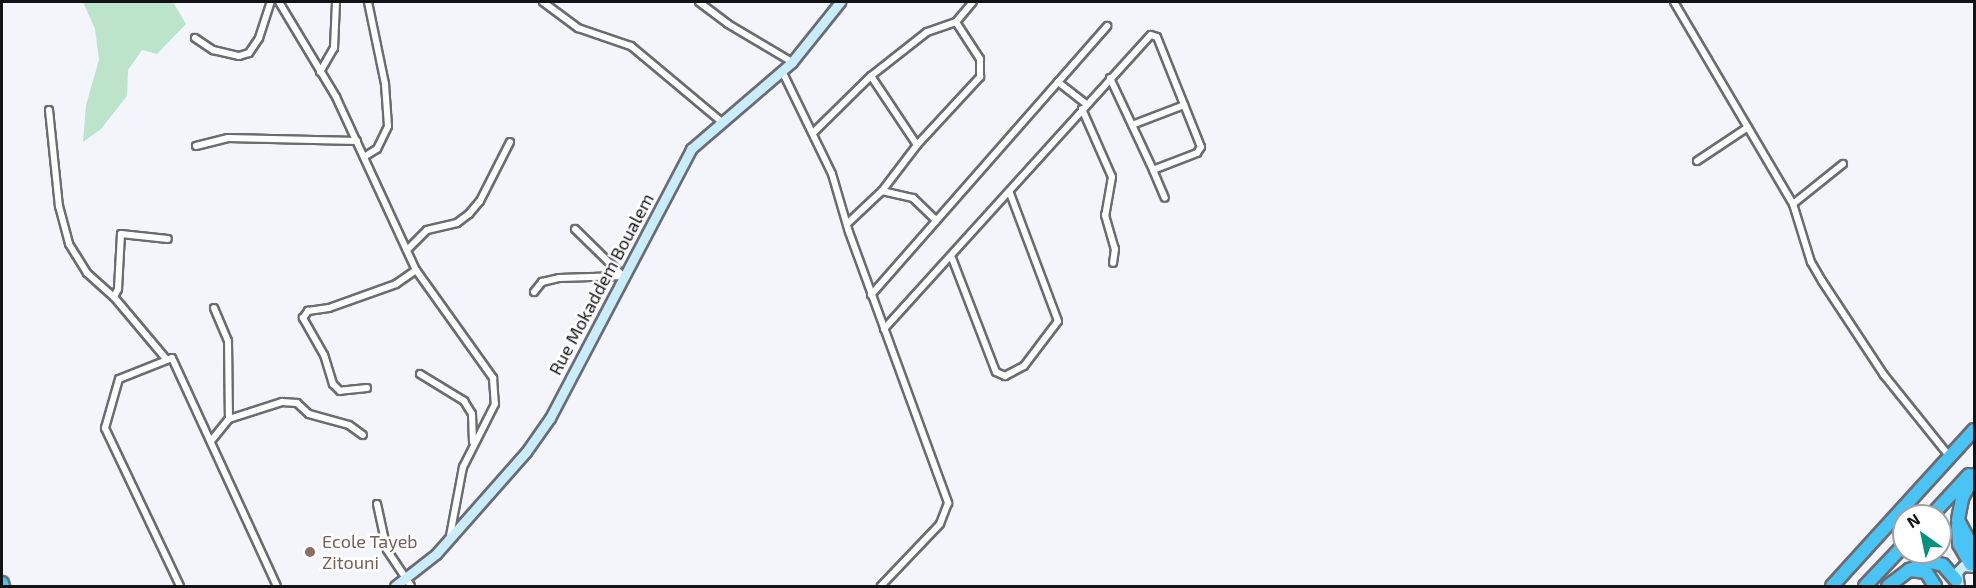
<!DOCTYPE html>
<html>
<head>
<meta charset="utf-8">
<style>
  body { margin:0 }
  #map { position:relative; width:1976px; height:588px; overflow:hidden; background:#f3f5fb; font-family:"Exo 2",sans-serif }
  div>[style] { position:absolute }
  .green>* { inset:0; background:#bbe4ca }
  .roads { filter:drop-shadow(2px 0 #6a6c71) drop-shadow(-2px 0 #6a6c71) drop-shadow(0 2px #6a6c71) drop-shadow(0 -2px #6a6c71) }
  .street>* { height:6px; margin:-3px; padding:0 3px; transform-origin:3px; border-radius:3px; background:#fff }
  .secondary>* { height:9px; margin:-4.5px; padding:0 4.5px; transform-origin:4.5px; border-radius:4.5px; background:#c9edfc }
  .highway>* { height:12px; margin:-6px; padding:0 6px; transform-origin:6px; border-radius:6px; background:#4ac4f5 }
  .dots>* { width:16px; height:16px; translate:-50% -50%; box-sizing:border-box; border:3px solid #fff; border-radius:50% }
  span { translate:-50% -50%; white-space:nowrap; text-align:center; line-height:1.15; -webkit-text-stroke:5px #fff; paint-order:stroke }
  .street-label { font-size:18px; color:#131315 }
  .education-label { font-size:18px; color:#785e54 }
  .left { translate:0 -50%; text-align:left }
  .frame { position:absolute; inset:0; border:3px solid #131315; pointer-events:none }
  .north { position:absolute; left:1892px; top:504px; width:60px; height:60px; box-sizing:border-box; background:#fff; border:2px solid #a1a1a1; border-radius:50%; rotate:327deg; font-size:16px; font-weight:700; line-height:24px; text-align:center; color:#131315 }
  .north::after { content:''; display:block; margin:auto; width:21px; height:27px; background:#00927e; clip-path:polygon(50% 0,100% 100%,50% 72%,0 100%) }
</style>
</head>
<body>
<div id="map">
  <div class="green">
    <i style="clip-path:polygon(83px 2px,173px 2px,186px 24px,157px 54px,142px 50px,128px 70px,127px 96px,101px 129px,83px 142px,86px 105px,99px 60px,95px 29px)"></i>
  </div>
  <div class="roads">
    <div class="street">
      <i style="left:279px;top:2px;width:111px;rotate:59deg"></i>
      <i style="left:336px;top:97px;width:191px;rotate:65.2deg"></i>
      <i style="left:416px;top:270px;width:133px;rotate:54.5deg"></i>
      <i style="left:493px;top:378px;width:26px;rotate:86deg"></i>
      <i style="left:495px;top:404px;width:71px;rotate:116.9deg"></i>
      <i style="left:463px;top:467px;width:70px;rotate:100.7deg"></i>
      <i style="left:543px;top:2px;width:44px;rotate:36.6deg"></i>
      <i style="left:578px;top:28px;width:56px;rotate:18.8deg"></i>
      <i style="left:631px;top:46px;width:120px;rotate:39.9deg"></i>
      <i style="left:699px;top:2px;width:36px;rotate:37deg"></i>
      <i style="left:728px;top:24px;width:74px;rotate:30.7deg"></i>
      <i style="left:1674px;top:2px;width:234px;rotate:59.5deg"></i>
      <i style="left:1793px;top:204px;width:61px;rotate:72.8deg"></i>
      <i style="left:1811px;top:262px;width:22px;rotate:60deg"></i>
      <i style="left:1822px;top:281px;width:113px;rotate:56.6deg"></i>
      <i style="left:1884px;top:375px;width:105px;rotate:51.2deg"></i>
      <i style="left:195px;top:38px;width:22px;rotate:34deg"></i>
      <i style="left:213px;top:50px;width:27px;rotate:13deg"></i>
      <i style="left:239px;top:56px;width:10px;rotate:-17deg"></i>
      <i style="left:249px;top:53px;width:18px;rotate:-56deg"></i>
      <i style="left:259px;top:38px;width:38px;rotate:-72deg"></i>
      <i style="left:782px;top:71px;width:114px;rotate:64.1deg"></i>
      <i style="left:832px;top:174px;width:60px;rotate:73.7deg"></i>
      <i style="left:849px;top:232px;width:289px;rotate:69.9deg"></i>
      <i style="left:948px;top:503px;width:22px;rotate:111deg"></i>
      <i style="left:940px;top:524px;width:86px;rotate:133.6deg"></i>
      <i style="left:320px;top:72px;width:28px;rotate:-60deg"></i>
      <i style="left:334px;top:48px;width:46px;rotate:-87.5deg"></i>
      <i style="left:871px;top:76px;width:83px;rotate:56.3deg"></i>
      <i style="left:1110px;top:78px;width:102px;rotate:64.9deg"></i>
      <i style="left:1058px;top:82px;width:36px;rotate:38deg"></i>
      <i style="left:1082px;top:109px;width:74px;rotate:66.2deg"></i>
      <i style="left:1112px;top:177px;width:39px;rotate:100deg"></i>
      <i style="left:1105px;top:215px;width:35px;rotate:74deg"></i>
      <i style="left:1115px;top:249px;width:14px;rotate:98deg"></i>
      <i style="left:49px;top:110px;width:97px;rotate:84.1deg"></i>
      <i style="left:59px;top:206px;width:39px;rotate:75deg"></i>
      <i style="left:69px;top:244px;width:34px;rotate:58deg"></i>
      <i style="left:87px;top:273px;width:36px;rotate:42deg"></i>
      <i style="left:114px;top:297px;width:82px;rotate:49.9deg"></i>
      <i style="left:1132px;top:125px;width:56px;rotate:-21deg"></i>
      <i style="left:813px;top:133px;width:81px;rotate:-44.5deg"></i>
      <i style="left:871px;top:76px;width:71px;rotate:-38.2deg"></i>
      <i style="left:927px;top:32px;width:31px;rotate:-19deg"></i>
      <i style="left:196px;top:146px;width:33px;rotate:-14deg"></i>
      <i style="left:228px;top:138px;width:129px;rotate:1.3deg"></i>
      <i style="left:364px;top:157px;width:15px;rotate:-32deg"></i>
      <i style="left:377px;top:149px;width:25px;rotate:-64deg"></i>
      <i style="left:388px;top:126px;width:42px;rotate:-94.1deg"></i>
      <i style="left:385px;top:84px;width:84px;rotate:-101.7deg"></i>
      <i style="left:1697px;top:161px;width:61px;rotate:-33.7deg"></i>
      <i style="left:882px;top:191px;width:32px;rotate:13deg"></i>
      <i style="left:913px;top:198px;width:32px;rotate:44deg"></i>
      <i style="left:1793px;top:204px;width:64px;rotate:-38.7deg"></i>
      <i style="left:848px;top:223px;width:47px;rotate:-43.3deg"></i>
      <i style="left:882px;top:191px;width:58px;rotate:-52.7deg"></i>
      <i style="left:917px;top:145px;width:93px;rotate:-47.2deg"></i>
      <i style="left:980px;top:77px;width:18px;rotate:-90deg"></i>
      <i style="left:980px;top:59px;width:44px;rotate:-123deg"></i>
      <i style="left:956px;top:22px;width:26px;rotate:-50deg"></i>
      <i style="left:575px;top:229px;width:67px;rotate:44.4deg"></i>
      <i style="left:407px;top:250px;width:28px;rotate:-45deg"></i>
      <i style="left:427px;top:230px;width:31px;rotate:-13deg"></i>
      <i style="left:457px;top:223px;width:15px;rotate:-37deg"></i>
      <i style="left:469px;top:214px;width:17px;rotate:-50deg"></i>
      <i style="left:480px;top:201px;width:66px;rotate:-63deg"></i>
      <i style="left:952px;top:258px;width:122px;rotate:68.9deg"></i>
      <i style="left:996px;top:372px;width:10px;rotate:24deg"></i>
      <i style="left:1005px;top:376px;width:21px;rotate:-28deg"></i>
      <i style="left:1024px;top:366px;width:56px;rotate:-52.9deg"></i>
      <i style="left:1058px;top:321px;width:137px;rotate:-110.6deg"></i>
      <i style="left:534px;top:292px;width:13px;rotate:-51deg"></i>
      <i style="left:542px;top:282px;width:17px;rotate:-13deg"></i>
      <i style="left:559px;top:278px;width:64px;rotate:-1.8deg"></i>
      <i style="left:871px;top:295px;width:358px;rotate:-48.7deg"></i>
      <i style="left:114px;top:297px;width:9px;rotate:-63deg"></i>
      <i style="left:118px;top:289px;width:55px;rotate:-86.9deg"></i>
      <i style="left:121px;top:234px;width:47px;rotate:6.1deg"></i>
      <i style="left:214px;top:308px;width:36px;rotate:67deg"></i>
      <i style="left:228px;top:341px;width:78px;rotate:89.3deg"></i>
      <i style="left:884px;top:329px;width:397px;rotate:-47.8deg"></i>
      <i style="left:1151px;top:35px;width:6px;rotate:18deg"></i>
      <i style="left:1157px;top:37px;width:118px;rotate:68.2deg"></i>
      <i style="left:1201px;top:147px;width:7px;rotate:124deg"></i>
      <i style="left:1197px;top:153px;width:47px;rotate:158.9deg"></i>
      <i style="left:1153px;top:170px;width:30px;rotate:67deg"></i>
      <i style="left:420px;top:374px;width:52px;rotate:31.5deg"></i>
      <i style="left:464px;top:401px;width:15px;rotate:58deg"></i>
      <i style="left:472px;top:414px;width:28px;rotate:88deg"></i>
      <i style="left:367px;top:388px;width:27px;rotate:174deg"></i>
      <i style="left:340px;top:391px;width:10px;rotate:-135deg"></i>
      <i style="left:333px;top:384px;width:30px;rotate:-107deg"></i>
      <i style="left:324px;top:355px;width:43px;rotate:-119.6deg"></i>
      <i style="left:303px;top:318px;width:9px;rotate:-54deg"></i>
      <i style="left:308px;top:311px;width:21px;rotate:-8deg"></i>
      <i style="left:329px;top:308px;width:71px;rotate:-19.7deg"></i>
      <i style="left:396px;top:284px;width:24px;rotate:-35deg"></i>
      <i style="left:211px;top:441px;width:28px;rotate:-51deg"></i>
      <i style="left:229px;top:419px;width:56px;rotate:-17.8deg"></i>
      <i style="left:282px;top:402px;width:15px;rotate:4deg"></i>
      <i style="left:297px;top:403px;width:16px;rotate:43deg"></i>
      <i style="left:309px;top:414px;width:41px;rotate:15.4deg"></i>
      <i style="left:349px;top:425px;width:17px;rotate:36deg"></i>
      <i style="left:377px;top:504px;width:47px;rotate:77.7deg"></i>
      <i style="left:387px;top:550px;width:43px;rotate:56.3deg"></i>
      <i style="left:180px;top:586px;width:175px;rotate:-115.4deg"></i>
      <i style="left:105px;top:428px;width:51px;rotate:-74.1deg"></i>
      <i style="left:119px;top:379px;width:57px;rotate:-21.6deg"></i>
      <i style="left:172px;top:358px;width:251px;rotate:65.3deg"></i>
    </div>
    <div class="secondary">
      <i style="left:395px;top:586px;width:52px;rotate:-38deg"></i>
      <i style="left:436px;top:554px;width:136px;rotate:-48.6deg"></i>
      <i style="left:526px;top:452px;width:42px;rotate:-54.8deg"></i>
      <i style="left:550px;top:418px;width:304px;rotate:-62.3deg"></i>
      <i style="left:691px;top:149px;width:133px;rotate:-40.7deg"></i>
      <i style="left:792px;top:62px;width:77px;rotate:-51.3deg"></i>
      <i style="left:1959px;top:586px;width:14px;rotate:-98deg"></i>
      <i style="left:1957px;top:572px;width:8px;rotate:-45deg"></i>
      <i style="left:1963px;top:566px;width:11px;rotate:5deg"></i>
    </div>
    <div class="highway">
      <i style="left:1974px;top:475px;width:27px;rotate:117deg"></i>
      <i style="left:1962px;top:499px;width:21px;rotate:101deg"></i>
      <i style="left:1958px;top:520px;width:34px;rotate:62deg"></i>
      <i style="left:1931px;top:516px;width:56px;rotate:-47.2deg"></i>
      <i style="left:1958px;top:525px;width:19px;rotate:87deg"></i>
      <i style="left:1959px;top:544px;width:24px;rotate:60deg"></i>
      <i style="left:1909px;top:570px;width:17px;rotate:7deg"></i>
      <i style="left:1926px;top:572px;width:17px;rotate:57deg"></i>
      <i style="left:2px;top:583px;width:3px;rotate:72deg"></i>
      <i style="left:1832px;top:586px;width:211px;rotate:-47.7deg"></i>
      <i style="left:1865px;top:586px;width:57px;rotate:-46.4deg"></i>
      <i style="left:1888px;top:586px;width:26px;rotate:-37deg"></i>
      <i style="left:1909px;top:570px;width:23px;rotate:-20deg"></i>
      <i style="left:1931px;top:562px;width:12px;rotate:14deg"></i>
      <i style="left:1943px;top:565px;width:20px;rotate:49deg"></i>
    </div>
  </div>
  <div class="dots">
    <i style="left:310px;top:552px;background:#8d6e63"></i>
  </div>
  <div class="street-label">
    <span style="left:601px;top:284px;rotate:-62deg">Rue Mokaddem Boualem</span>
  </div>
  <div class="education-label">
    <span class="left" style="left:322px;top:552px">Ecole Tayeb<br>Zitouni</span>
  </div>
  <div class="frame"></div>
  <div class="north">N</div>
</div>
</body>
</html>
